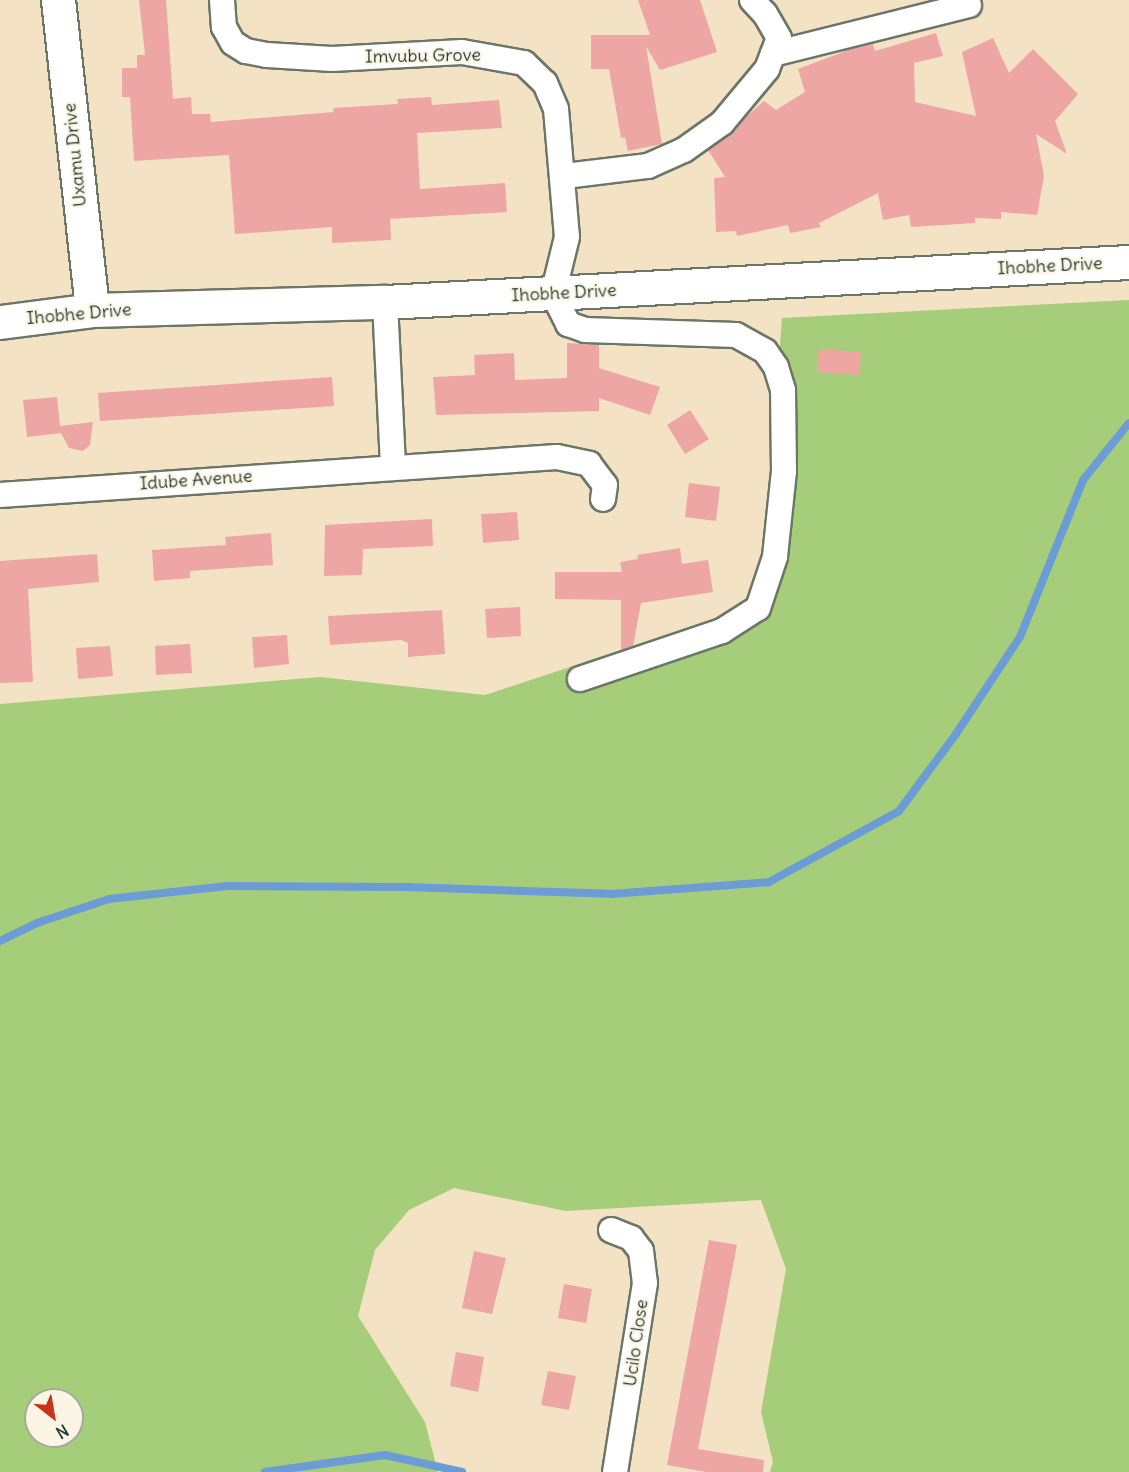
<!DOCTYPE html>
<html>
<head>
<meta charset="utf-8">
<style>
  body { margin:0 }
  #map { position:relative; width:1129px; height:1472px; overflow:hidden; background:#f4e2c5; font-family:Delius,sans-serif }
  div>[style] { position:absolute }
  .green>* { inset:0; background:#a6ce7a }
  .stream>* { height:8px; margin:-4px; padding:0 4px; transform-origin:4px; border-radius:4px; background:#6b9cd5 }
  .building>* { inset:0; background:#eea6a5 }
  .roads { filter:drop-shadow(2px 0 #6a7767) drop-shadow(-2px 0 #6a7767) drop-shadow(0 2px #6a7767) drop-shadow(0 -2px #6a7767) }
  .street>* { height:24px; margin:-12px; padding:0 12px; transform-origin:12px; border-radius:12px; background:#fff }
  .secondary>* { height:33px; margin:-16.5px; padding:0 16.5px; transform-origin:16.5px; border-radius:16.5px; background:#fff }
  span { translate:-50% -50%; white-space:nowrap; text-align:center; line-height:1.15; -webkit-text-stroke:4.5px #fcf5e5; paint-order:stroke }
  .street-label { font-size:18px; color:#1f3d34 }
  .north { position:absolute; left:24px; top:1388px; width:60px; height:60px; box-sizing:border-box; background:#fcf5e5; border:2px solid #a4ab9e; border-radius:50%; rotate:149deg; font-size:16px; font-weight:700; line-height:24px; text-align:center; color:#1f3d34 }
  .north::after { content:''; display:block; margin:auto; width:21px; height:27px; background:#c8321e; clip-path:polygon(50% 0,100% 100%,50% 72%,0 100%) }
</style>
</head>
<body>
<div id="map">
  <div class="green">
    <i style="clip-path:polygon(evenodd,1129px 300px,1129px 1472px,770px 1472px,773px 1462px,761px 1412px,786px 1269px,761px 1200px,566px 1211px,454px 1188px,409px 1210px,375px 1250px,358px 1316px,425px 1422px,438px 1472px,0 1472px,0 704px,320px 677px,485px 695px,739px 611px,754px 595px,764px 559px,782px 318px,1129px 300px,36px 1400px,72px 1400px,72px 1436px,36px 1436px,36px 1400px)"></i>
  </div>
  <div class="stream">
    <i style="left:0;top:941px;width:41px;rotate:-25.9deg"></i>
    <i style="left:37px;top:923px;width:76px;rotate:-18.4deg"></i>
    <i style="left:109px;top:899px;width:119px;rotate:-6.3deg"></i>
    <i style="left:227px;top:886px;width:178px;rotate:0.3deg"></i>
    <i style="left:405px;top:887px;width:206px;rotate:1.9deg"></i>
    <i style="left:611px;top:894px;width:158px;rotate:-4.3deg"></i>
    <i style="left:769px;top:882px;width:148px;rotate:-28.6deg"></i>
    <i style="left:899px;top:811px;width:96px;rotate:-53.5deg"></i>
    <i style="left:956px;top:734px;width:116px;rotate:-56.6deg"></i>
    <i style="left:1020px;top:637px;width:169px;rotate:-68.1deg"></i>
    <i style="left:1083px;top:480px;width:73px;rotate:-51.1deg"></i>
    <i style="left:265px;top:1472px;width:121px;rotate:-8.1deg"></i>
    <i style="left:385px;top:1455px;width:79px;rotate:12.4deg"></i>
  </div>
  <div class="building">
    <i style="clip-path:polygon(139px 0,166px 0,173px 99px,191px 97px,192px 114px,210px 114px,211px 122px,334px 112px,333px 108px,398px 104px,397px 99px,431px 97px,432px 105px,499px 100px,502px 128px,417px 133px,420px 189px,505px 183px,507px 212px,390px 219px,391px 240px,332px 243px,332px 227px,235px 234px,229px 155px,134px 161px,130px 97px,122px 97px,122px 68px,137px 68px,137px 55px,145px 55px)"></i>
    <i style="clip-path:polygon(638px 0,700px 0,717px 52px,660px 70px,646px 46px,662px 144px,628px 151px,625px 137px,621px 138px,609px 69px,591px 69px,591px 35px,650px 35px)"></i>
    <i style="clip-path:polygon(936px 33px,943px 56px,914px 63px,915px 102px,976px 116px,962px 52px,993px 38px,1009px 73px,1033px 49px,1078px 94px,1055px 121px,1067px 154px,1036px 134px,1044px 176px,1037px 215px,1001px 212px,1001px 219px,975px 218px,975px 223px,911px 227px,909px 215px,883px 220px,878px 193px,819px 223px,821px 227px,790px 233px,788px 225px,737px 236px,736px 231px,716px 232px,714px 178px,725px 177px,708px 150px,764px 101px,776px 110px,805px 92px,798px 69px,851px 49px,873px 44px,875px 51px)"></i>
    <i style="clip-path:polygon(567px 343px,599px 345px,599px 368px,660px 387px,650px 415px,599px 398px,599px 411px,436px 415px,433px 377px,475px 375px,474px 355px,514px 353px,515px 380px,567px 378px)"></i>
    <i style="clip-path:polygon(819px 349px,861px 352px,859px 375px,817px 372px)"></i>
    <i style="clip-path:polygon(332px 377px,334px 406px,100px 421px,98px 393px)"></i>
    <i style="clip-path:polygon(57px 397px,60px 426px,93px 422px,90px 445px,83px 451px,69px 448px,61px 433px,27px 437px,23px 400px)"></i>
    <i style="clip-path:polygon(690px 410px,709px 439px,685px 454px,667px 425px)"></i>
    <i style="clip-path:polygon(689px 483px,720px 487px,716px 521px,685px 517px)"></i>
    <i style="clip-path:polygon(517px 512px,519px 540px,483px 543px,481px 514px)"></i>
    <i style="clip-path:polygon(432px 519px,433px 546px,363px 549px,362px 575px,324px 576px,325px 525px)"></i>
    <i style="clip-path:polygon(271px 533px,273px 565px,190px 571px,190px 578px,154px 581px,152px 550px,226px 545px,225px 537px)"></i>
    <i style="clip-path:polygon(680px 548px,682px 564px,708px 560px,713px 592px,641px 603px,633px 646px,621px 650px,621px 600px,555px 599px,555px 572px,622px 572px,620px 562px,638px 559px,637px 555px)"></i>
    <i style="clip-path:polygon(97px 554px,99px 582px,28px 589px,33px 682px,0 683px,0 561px)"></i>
    <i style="clip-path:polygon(520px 607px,521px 636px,487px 638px,485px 609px)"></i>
    <i style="clip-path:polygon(442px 610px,445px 654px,408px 657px,408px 643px,401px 640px,330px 645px,328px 616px)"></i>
    <i style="clip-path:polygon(287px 635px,289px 664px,254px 668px,252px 637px)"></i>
    <i style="clip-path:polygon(190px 644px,192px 673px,156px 675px,155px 646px)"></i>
    <i style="clip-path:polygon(110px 646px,113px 676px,78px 679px,76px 648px)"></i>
    <i style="clip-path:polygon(709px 1240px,737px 1245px,698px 1449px,764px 1460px,763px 1472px,706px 1472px,667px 1465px)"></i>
    <i style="clip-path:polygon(474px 1251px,506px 1258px,492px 1314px,462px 1308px)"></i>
    <i style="clip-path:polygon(564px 1284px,592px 1289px,586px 1323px,558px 1318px)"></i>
    <i style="clip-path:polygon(456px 1352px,484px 1357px,478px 1392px,450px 1386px)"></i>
    <i style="clip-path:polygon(548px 1371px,576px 1376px,569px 1410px,541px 1405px)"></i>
  </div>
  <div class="roads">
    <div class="street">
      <i style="left:222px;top:0;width:27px;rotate:86deg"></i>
      <i style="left:224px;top:27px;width:18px;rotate:61deg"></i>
      <i style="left:233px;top:43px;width:15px;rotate:32deg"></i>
      <i style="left:246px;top:51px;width:21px;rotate:11deg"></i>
      <i style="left:267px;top:55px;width:65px;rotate:3.5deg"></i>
      <i style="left:332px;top:59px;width:130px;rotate:-3.1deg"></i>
      <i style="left:462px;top:52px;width:63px;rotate:10.1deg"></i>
      <i style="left:524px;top:63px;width:29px;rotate:44deg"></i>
      <i style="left:545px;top:83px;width:28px;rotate:67deg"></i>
      <i style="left:556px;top:109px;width:128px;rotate:85.1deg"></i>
      <i style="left:567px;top:237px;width:59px;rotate:103.8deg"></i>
      <i style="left:553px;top:294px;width:34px;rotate:63deg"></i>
      <i style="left:568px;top:324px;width:18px;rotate:19deg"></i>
      <i style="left:585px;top:330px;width:151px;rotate:1.9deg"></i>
      <i style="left:736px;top:335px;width:33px;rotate:29deg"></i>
      <i style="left:765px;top:351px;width:19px;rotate:55deg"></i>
      <i style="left:776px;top:367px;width:24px;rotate:73deg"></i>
      <i style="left:783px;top:390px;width:81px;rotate:89.3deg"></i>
      <i style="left:784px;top:471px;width:86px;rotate:96deg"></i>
      <i style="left:775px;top:557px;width:54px;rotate:108.4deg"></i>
      <i style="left:758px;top:608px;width:43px;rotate:147.4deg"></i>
      <i style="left:722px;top:631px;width:150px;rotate:161.3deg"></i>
      <i style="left:773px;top:54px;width:202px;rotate:-14deg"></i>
      <i style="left:565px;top:176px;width:84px;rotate:-6.9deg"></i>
      <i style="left:648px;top:166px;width:39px;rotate:-24deg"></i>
      <i style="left:684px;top:150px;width:47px;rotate:-35.4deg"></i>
      <i style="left:722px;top:123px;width:70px;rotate:-50.2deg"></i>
      <i style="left:767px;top:69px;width:33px;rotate:-69deg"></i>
      <i style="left:779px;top:38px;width:28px;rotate:-120deg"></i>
      <i style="left:765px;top:14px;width:19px;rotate:-133deg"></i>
      <i style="left:385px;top:302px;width:164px;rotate:87.2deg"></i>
      <i style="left:0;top:495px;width:558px;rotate:-3.9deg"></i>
      <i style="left:557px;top:457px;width:33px;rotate:12deg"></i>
      <i style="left:589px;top:464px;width:26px;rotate:53deg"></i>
      <i style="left:605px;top:485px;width:14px;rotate:98deg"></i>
      <i style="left:611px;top:1230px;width:22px;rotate:22deg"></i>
      <i style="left:631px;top:1238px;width:16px;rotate:52deg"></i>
      <i style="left:641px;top:1251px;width:32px;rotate:83deg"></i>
      <i style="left:645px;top:1283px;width:191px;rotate:99deg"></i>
    </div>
    <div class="secondary">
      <i style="left:58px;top:0;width:312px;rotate:83.7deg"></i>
      <i style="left:0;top:322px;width:93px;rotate:-7.4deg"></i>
      <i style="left:92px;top:310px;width:293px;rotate:-1.6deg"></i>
      <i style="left:385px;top:302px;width:745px;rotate:-3.08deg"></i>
    </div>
  </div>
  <div class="street-label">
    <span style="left:423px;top:56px;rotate:-1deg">Imvubu Grove</span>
    <span style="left:75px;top:155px;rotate:-96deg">Uxamu Drive</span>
    <span style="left:1050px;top:266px;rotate:-3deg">Ihobhe Drive</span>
    <span style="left:564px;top:293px;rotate:-3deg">Ihobhe Drive</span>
    <span style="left:79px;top:314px;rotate:-5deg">Ihobhe Drive</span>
    <span style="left:196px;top:480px;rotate:-4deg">Idube Avenue</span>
    <span style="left:636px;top:1343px;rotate:-82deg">Ucilo Close</span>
  </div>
  <div class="north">N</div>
</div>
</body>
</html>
